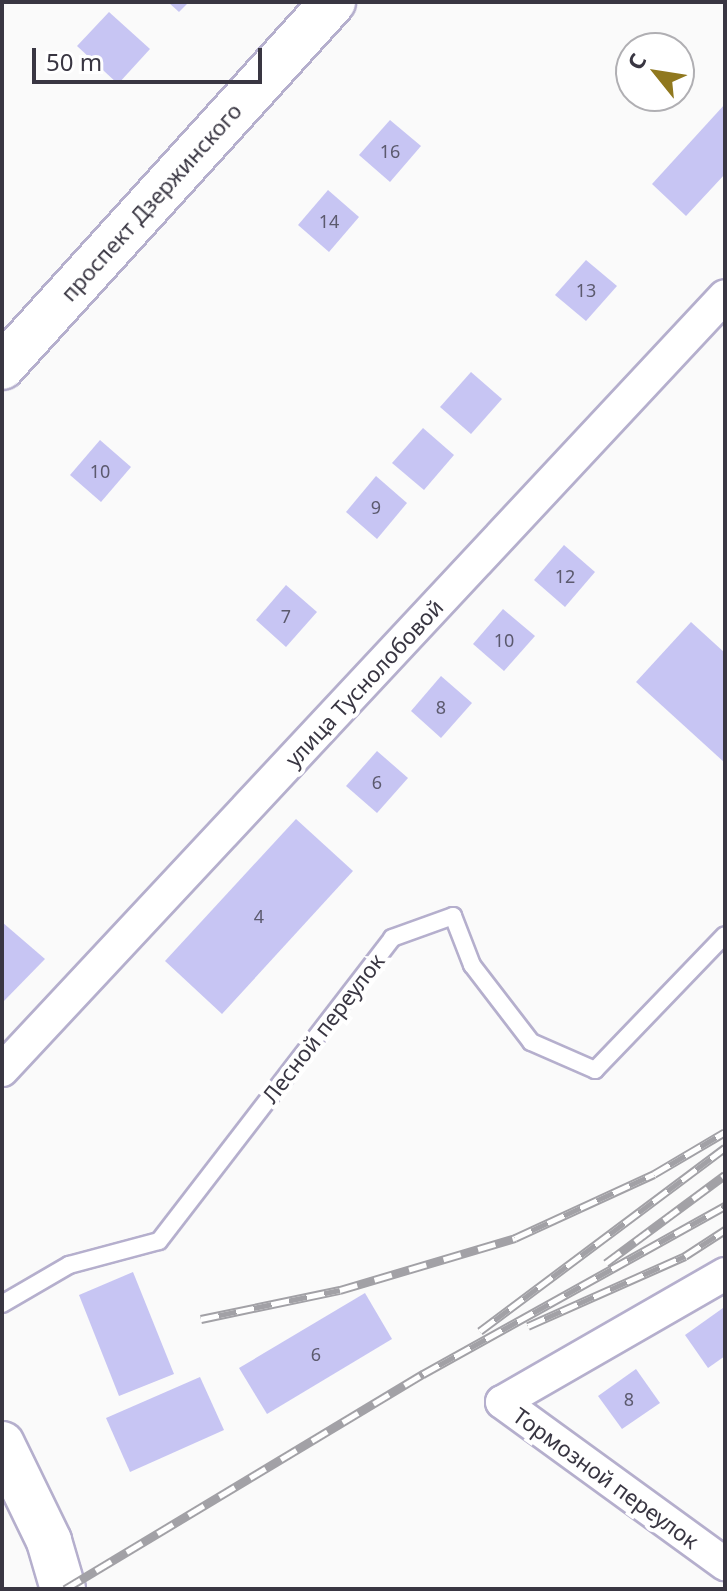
<!DOCTYPE html>
<html>
<head>
<meta charset="utf-8">
<style>
  body { margin:0 }
  #map { position:relative; width:727px; height:1591px; overflow:hidden; background:#fafafa; font-family:"Noto Sans",sans-serif }
  div>[style] { position:absolute }
  .building>* { inset:0; background:#c7c5f3 }
  .roads { filter:drop-shadow(2px 0 #b5afcd) drop-shadow(-2px 0 #b5afcd) drop-shadow(0 2px #b5afcd) drop-shadow(0 -2px #b5afcd) }
  .lane>* { height:16px; margin:-8px; padding:0 8px; transform-origin:8px; border-radius:8px; background:#fff }
  .street>* { height:32px; margin:-16px; padding:0 16px; transform-origin:16px; border-radius:16px; background:#fff }
  .secondary>* { height:44px; margin:-22px; padding:0 22px; transform-origin:22px; border-radius:22px; background:#fff }
  .rail>* { height:9px; margin-top:-4.5px; transform-origin:0; background:repeating-linear-gradient(90deg,#fff 0 18px,#a2a1a6 0 36px); box-sizing:border-box; border-block:2px solid #a2a1a6 }
  span { translate:-50% -50%; white-space:nowrap; text-align:center; line-height:1.15; -webkit-text-stroke:8px #fff; paint-order:stroke }
  .number-label { font-size:18px; color:#5c5a6e }
  .number-label span { -webkit-text-stroke-width:0 }
  .street-label { font-size:22px; color:#393642 }
  .frame { position:absolute; inset:0; border:4px solid #393642; pointer-events:none }
  .north { position:absolute; left:615px; top:32px; width:80px; height:80px; box-sizing:border-box; background:#fff; border:2px solid #b0afb3; border-radius:50%; rotate:300deg; font-size:22px; font-weight:700; line-height:32px; text-align:center; color:#393642 }
  .north::after { content:''; display:block; margin:auto; width:28px; height:36px; background:#90781e; clip-path:polygon(50% 0,100% 100%,50% 72%,0 100%) }
  .scale { position:absolute; left:32px; top:48px; width:230px; height:36px; box-sizing:border-box; border:4px solid #393642; border-top:0; padding-left:10px; font-size:24px; line-height:28px; white-space:nowrap; color:#393642; -webkit-text-stroke:6px #fff; paint-order:stroke }
</style>
</head>
<body>
<div id="map">
  <div class="building">
    <i style="clip-path:polygon(168px 2px,189px 2px,179px 12px)"></i>
    <i style="clip-path:polygon(109px 12px,150px 49px,118px 84px,77px 46px)"></i>
    <i style="clip-path:polygon(725px 104px,725px 174px,686px 216px,652px 184px)"></i>
    <i style="clip-path:polygon(390px 120px,421px 146px,390px 182px,359px 155px)"></i>
    <i style="clip-path:polygon(328px 190px,359px 217px,329px 252px,298px 225px)"></i>
    <i style="clip-path:polygon(586px 260px,617px 286px,586px 321px,555px 295px)"></i>
    <i style="clip-path:polygon(471px 372px,502px 399px,471px 434px,440px 407px)"></i>
    <i style="clip-path:polygon(423px 428px,454px 455px,424px 490px,392px 463px)"></i>
    <i style="clip-path:polygon(100px 440px,131px 467px,101px 502px,70px 475px)"></i>
    <i style="clip-path:polygon(376px 476px,407px 503px,377px 539px,346px 512px)"></i>
    <i style="clip-path:polygon(564px 545px,595px 572px,565px 607px,534px 580px)"></i>
    <i style="clip-path:polygon(286px 585px,317px 612px,286px 647px,256px 620px)"></i>
    <i style="clip-path:polygon(503px 609px,535px 636px,504px 671px,473px 644px)"></i>
    <i style="clip-path:polygon(691px 622px,725px 653px,725px 763px,636px 682px)"></i>
    <i style="clip-path:polygon(441px 676px,472px 703px,441px 738px,411px 711px)"></i>
    <i style="clip-path:polygon(377px 751px,408px 778px,377px 813px,346px 786px)"></i>
    <i style="clip-path:polygon(296px 819px,353px 871px,222px 1014px,165px 961px)"></i>
    <i style="clip-path:polygon(2px 922px,45px 959px,2px 1003px)"></i>
    <i style="clip-path:polygon(133px 1272px,174px 1374px,119px 1396px,79px 1295px)"></i>
    <i style="clip-path:polygon(365px 1293px,392px 1339px,267px 1414px,239px 1368px)"></i>
    <i style="clip-path:polygon(723px 1308px,725px 1356px,708px 1368px,685px 1335px)"></i>
    <i style="clip-path:polygon(636px 1369px,660px 1403px,622px 1429px,598px 1396px)"></i>
    <i style="clip-path:polygon(200px 1377px,224px 1430px,130px 1472px,106px 1418px)"></i>
  </div>
  <div class="roads">
    <div class="lane">
      <i style="left:2px;top:1304px;width:78px;rotate:-30.2deg"></i>
      <i style="left:69px;top:1265px;width:93px;rotate:-14.9deg"></i>
      <i style="left:159px;top:1241px;width:382px;rotate:-52.4deg"></i>
      <i style="left:392px;top:938px;width:65px;rotate:-19.8deg"></i>
      <i style="left:453px;top:916px;width:53px;rotate:68.8deg"></i>
      <i style="left:472px;top:965px;width:97px;rotate:52.5deg"></i>
      <i style="left:531px;top:1042px;width:70px;rotate:23.6deg"></i>
      <i style="left:595px;top:1070px;width:187px;rotate:-46.1deg"></i>
    </div>
    <div class="street">
      <i style="left:2px;top:1070px;width:1059px;rotate:-46.95deg"></i>
      <i style="left:725px;top:1274px;width:257px;rotate:150.1deg"></i>
      <i style="left:502px;top:1402px;width:276px;rotate:36deg"></i>
    </div>
    <div class="secondary">
      <i style="left:2px;top:367px;width:493px;rotate:-47.8deg"></i>
      <i style="left:2px;top:1444px;width:108px;rotate:64.1deg"></i>
      <i style="left:49px;top:1541px;width:50px;rotate:73.7deg"></i>
    </div>
  </div>
  <div class="rail">
    <i style="left:606px;top:1263px;width:148px;rotate:-36.5deg"></i>
    <i style="left:201px;top:1319px;width:142px;rotate:-11.8deg"></i>
    <i style="left:340px;top:1290px;width:183px;rotate:-16.5deg"></i>
    <i style="left:515px;top:1238px;width:153px;rotate:-24.7deg"></i>
    <i style="left:654px;top:1174px;width:82px;rotate:-30.6deg"></i>
    <i style="left:528px;top:1326px;width:172px;rotate:-24deg"></i>
    <i style="left:685px;top:1256px;width:48px;rotate:-33deg"></i>
    <i style="left:480px;top:1331px;width:306px;rotate:-36.8deg"></i>
    <i style="left:65px;top:1589px;width:418px;rotate:-31deg"></i>
    <i style="left:423px;top:1374px;width:346px;rotate:-29.1deg"></i>
  </div>
  <div class="number-label">
    <span style="left:390px;top:151px">16</span>
    <span style="left:329px;top:221px">14</span>
    <span style="left:586px;top:290px">13</span>
    <span style="left:100px;top:471px">10</span>
    <span style="left:376px;top:507px">9</span>
    <span style="left:565px;top:576px">12</span>
    <span style="left:286px;top:616px">7</span>
    <span style="left:504px;top:640px">10</span>
    <span style="left:441px;top:707px">8</span>
    <span style="left:377px;top:782px">6</span>
    <span style="left:259px;top:916px">4</span>
    <span style="left:316px;top:1354px">6</span>
    <span style="left:629px;top:1399px">8</span>
  </div>
  <div class="street-label">
    <span style="left:151px;top:202px;rotate:-48deg">проспект Дзержинского</span>
    <span style="left:364px;top:683px;rotate:-47deg">улица Туснолобовой</span>
    <span style="left:323px;top:1028px;rotate:-52deg">Лесной переулок</span>
    <span style="left:606px;top:1478px;rotate:36deg">Тормозной переулок</span>
  </div>
  <div class="frame"></div>
  <div class="north">С</div>
  <div class="scale">50 m</div>
</div>
</body>
</html>
